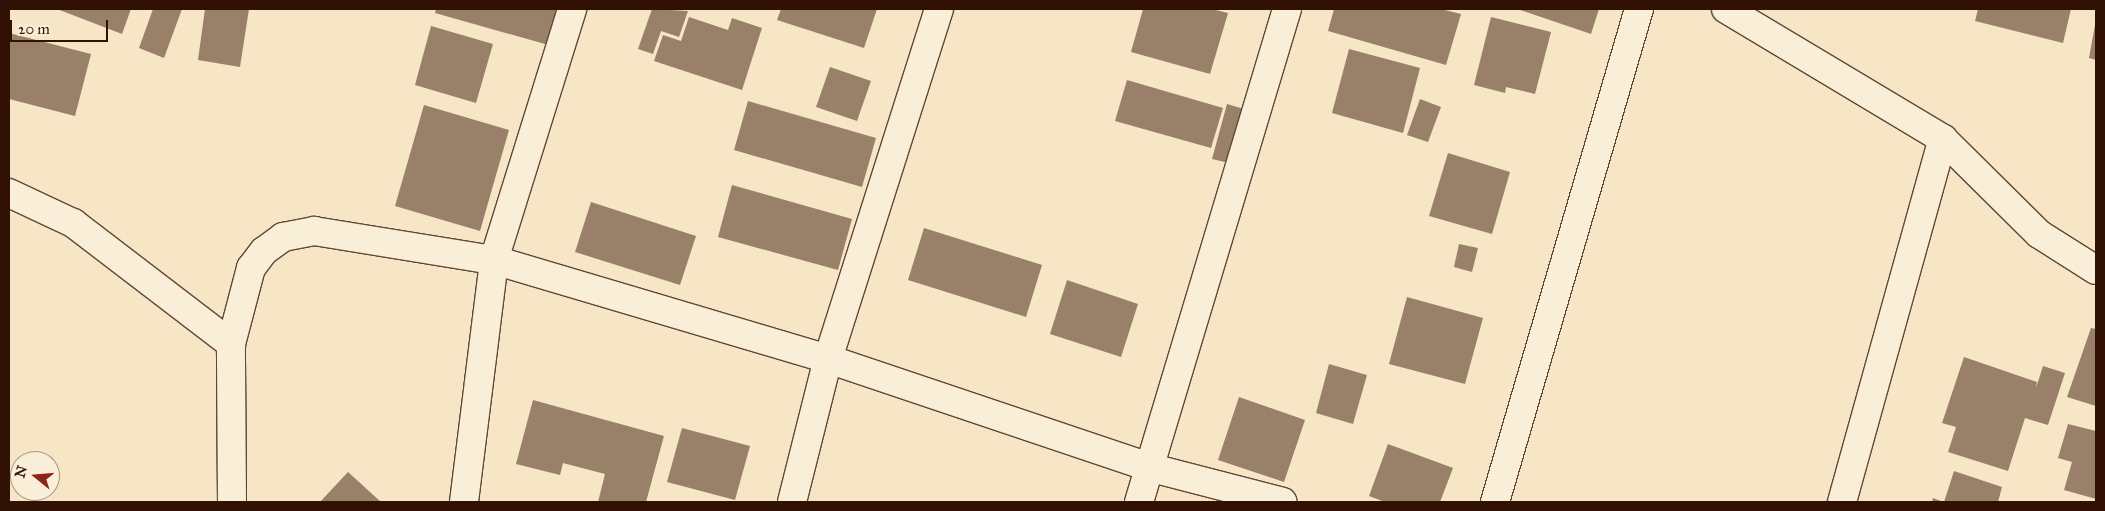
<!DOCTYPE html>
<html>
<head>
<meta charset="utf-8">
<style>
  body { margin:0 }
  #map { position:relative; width:2105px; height:511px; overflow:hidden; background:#f6e6c5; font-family:"IM FELL Great Primer",serif }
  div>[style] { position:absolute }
  .building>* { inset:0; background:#988069 }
  .roads { filter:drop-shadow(1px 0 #634635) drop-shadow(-1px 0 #634635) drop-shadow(0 1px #634635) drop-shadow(0 -1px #634635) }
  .minor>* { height:28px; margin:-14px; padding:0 14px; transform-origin:14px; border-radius:14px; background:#f9efd9 }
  span { translate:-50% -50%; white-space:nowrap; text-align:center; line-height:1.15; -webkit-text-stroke:5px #f9efd9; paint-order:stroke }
  .frame { position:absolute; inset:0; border:10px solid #321105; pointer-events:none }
  .north { position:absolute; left:10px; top:451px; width:50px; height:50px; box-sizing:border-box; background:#f9efd9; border:1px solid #a99684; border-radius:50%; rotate:287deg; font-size:14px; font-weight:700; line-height:20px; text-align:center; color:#321105 }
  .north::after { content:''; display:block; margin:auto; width:18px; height:22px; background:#8f2418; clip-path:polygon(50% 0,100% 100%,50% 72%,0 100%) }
  .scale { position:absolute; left:10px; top:20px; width:98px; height:22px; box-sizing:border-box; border:2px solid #321105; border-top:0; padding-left:6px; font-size:15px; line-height:18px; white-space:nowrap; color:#321105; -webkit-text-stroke:4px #f9efd9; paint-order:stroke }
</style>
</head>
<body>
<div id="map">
  <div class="building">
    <i style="clip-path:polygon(57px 9px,131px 9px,122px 34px)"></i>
    <i style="clip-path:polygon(153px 9px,182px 9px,164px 58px,139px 48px)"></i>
    <i style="clip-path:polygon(205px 9px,249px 9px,240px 67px,198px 60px)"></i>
    <i style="clip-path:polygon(436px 9px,562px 9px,552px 46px,435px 13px)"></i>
    <i style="clip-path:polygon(652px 9px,688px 11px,679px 37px,661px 31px,653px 54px,638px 49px)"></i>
    <i style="clip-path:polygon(781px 9px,877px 9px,864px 48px,777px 20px)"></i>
    <i style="clip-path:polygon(1143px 9px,1212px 9px,1228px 13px,1210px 74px,1131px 52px)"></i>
    <i style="clip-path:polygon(1334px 9px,1441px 9px,1461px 14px,1446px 65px,1328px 31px)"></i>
    <i style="clip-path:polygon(1517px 9px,1599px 9px,1591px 34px)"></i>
    <i style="clip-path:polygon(1978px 9px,2071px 9px,2063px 43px,1975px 21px)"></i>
    <i style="clip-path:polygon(689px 17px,728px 30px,732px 18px,762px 28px,742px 90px,654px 61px,663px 35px,681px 41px)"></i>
    <i style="clip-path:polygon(1491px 17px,1551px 32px,1535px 94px,1506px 87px,1505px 93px,1474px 85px)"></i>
    <i style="clip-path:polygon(2095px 25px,2096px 25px,2096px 60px,2089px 58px)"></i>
    <i style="clip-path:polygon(431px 26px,493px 44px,476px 103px,415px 85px)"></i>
    <i style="clip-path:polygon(9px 33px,91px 54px,75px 116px,9px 99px)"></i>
    <i style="clip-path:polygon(1349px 49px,1420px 68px,1403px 133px,1332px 113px)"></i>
    <i style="clip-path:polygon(830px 67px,871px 81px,857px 121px,816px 107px)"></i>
    <i style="clip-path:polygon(1127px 80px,1223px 108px,1211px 148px,1115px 121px)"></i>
    <i style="clip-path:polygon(1420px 99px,1441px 107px,1428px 142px,1407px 135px)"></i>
    <i style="clip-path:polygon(748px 101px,876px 138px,862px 187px,734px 150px)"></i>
    <i style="clip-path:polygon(1227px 104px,1244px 109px,1229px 163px,1212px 159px)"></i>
    <i style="clip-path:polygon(424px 105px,509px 130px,480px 231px,395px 206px)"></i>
    <i style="clip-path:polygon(1448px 153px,1510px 172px,1492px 234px,1429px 216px)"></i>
    <i style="clip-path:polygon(732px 185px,852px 219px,838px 270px,718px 237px)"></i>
    <i style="clip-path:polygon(591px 202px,696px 236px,680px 285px,575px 252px)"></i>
    <i style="clip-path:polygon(924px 228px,1042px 265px,1026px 317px,908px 280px)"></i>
    <i style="clip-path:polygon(1459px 244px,1478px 248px,1472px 272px,1454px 267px)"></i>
    <i style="clip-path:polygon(1067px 280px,1138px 304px,1121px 357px,1050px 334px)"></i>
    <i style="clip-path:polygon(1407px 297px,1483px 318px,1465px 384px,1389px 364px)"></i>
    <i style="clip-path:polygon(2091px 328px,2096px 329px,2096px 406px,2067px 397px)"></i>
    <i style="clip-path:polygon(1964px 357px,2037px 382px,2036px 388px,2043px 366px,2065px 373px,2048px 425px,2025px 418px,2008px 471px,1948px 452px,1956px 427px,1942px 423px)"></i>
    <i style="clip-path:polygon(1329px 364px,1367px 375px,1353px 424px,1316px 413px)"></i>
    <i style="clip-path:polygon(1239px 397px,1305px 420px,1284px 482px,1218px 460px)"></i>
    <i style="clip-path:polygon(533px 400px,664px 436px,646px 502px,598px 502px,605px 474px,563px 463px,560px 475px,516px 464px)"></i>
    <i style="clip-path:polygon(2068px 424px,2096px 431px,2096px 499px,2064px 490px,2072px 462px,2058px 458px)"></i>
    <i style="clip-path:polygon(682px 428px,750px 446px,735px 500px,667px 482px)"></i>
    <i style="clip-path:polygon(1388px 444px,1453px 468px,1440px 502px,1385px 502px,1369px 496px)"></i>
    <i style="clip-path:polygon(1954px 471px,2002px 487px,1998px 502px,1932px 502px,1933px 498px,1944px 502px)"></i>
    <i style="clip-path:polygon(348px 472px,381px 502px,320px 502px)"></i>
  </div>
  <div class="roads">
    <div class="minor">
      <i style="left:1726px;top:9px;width:253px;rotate:30.9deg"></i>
      <i style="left:1943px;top:139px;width:135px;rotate:44.7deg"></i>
      <i style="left:2039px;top:234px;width:67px;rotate:32.3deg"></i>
      <i style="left:9px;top:193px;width:71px;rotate:25.1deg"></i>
      <i style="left:73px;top:223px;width:199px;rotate:37.4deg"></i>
      <i style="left:232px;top:502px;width:158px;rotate:-90.4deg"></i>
      <i style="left:231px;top:344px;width:79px;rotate:-75.3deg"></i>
      <i style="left:251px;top:268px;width:21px;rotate:-53deg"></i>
      <i style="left:264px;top:251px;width:24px;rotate:-36deg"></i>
      <i style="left:283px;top:237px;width:32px;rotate:-11deg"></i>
      <i style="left:314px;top:231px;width:182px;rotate:9.2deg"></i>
      <i style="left:494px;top:260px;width:348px;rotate:16.5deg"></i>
      <i style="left:828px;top:359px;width:338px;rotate:18.6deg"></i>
      <i style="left:1148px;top:467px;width:139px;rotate:14.5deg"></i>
      <i style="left:464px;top:502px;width:244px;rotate:-82.9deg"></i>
      <i style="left:494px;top:260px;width:263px;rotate:-72.7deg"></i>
      <i style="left:792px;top:502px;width:147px;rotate:-75.9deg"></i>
      <i style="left:828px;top:359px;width:367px;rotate:-72.4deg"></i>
      <i style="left:1139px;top:502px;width:515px;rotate:-73.29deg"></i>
      <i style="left:1495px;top:502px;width:514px;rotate:-73.72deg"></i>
      <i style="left:1842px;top:502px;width:377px;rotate:-74.5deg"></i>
    </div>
  </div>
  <div class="frame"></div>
  <div class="north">N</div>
  <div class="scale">20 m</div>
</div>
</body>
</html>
